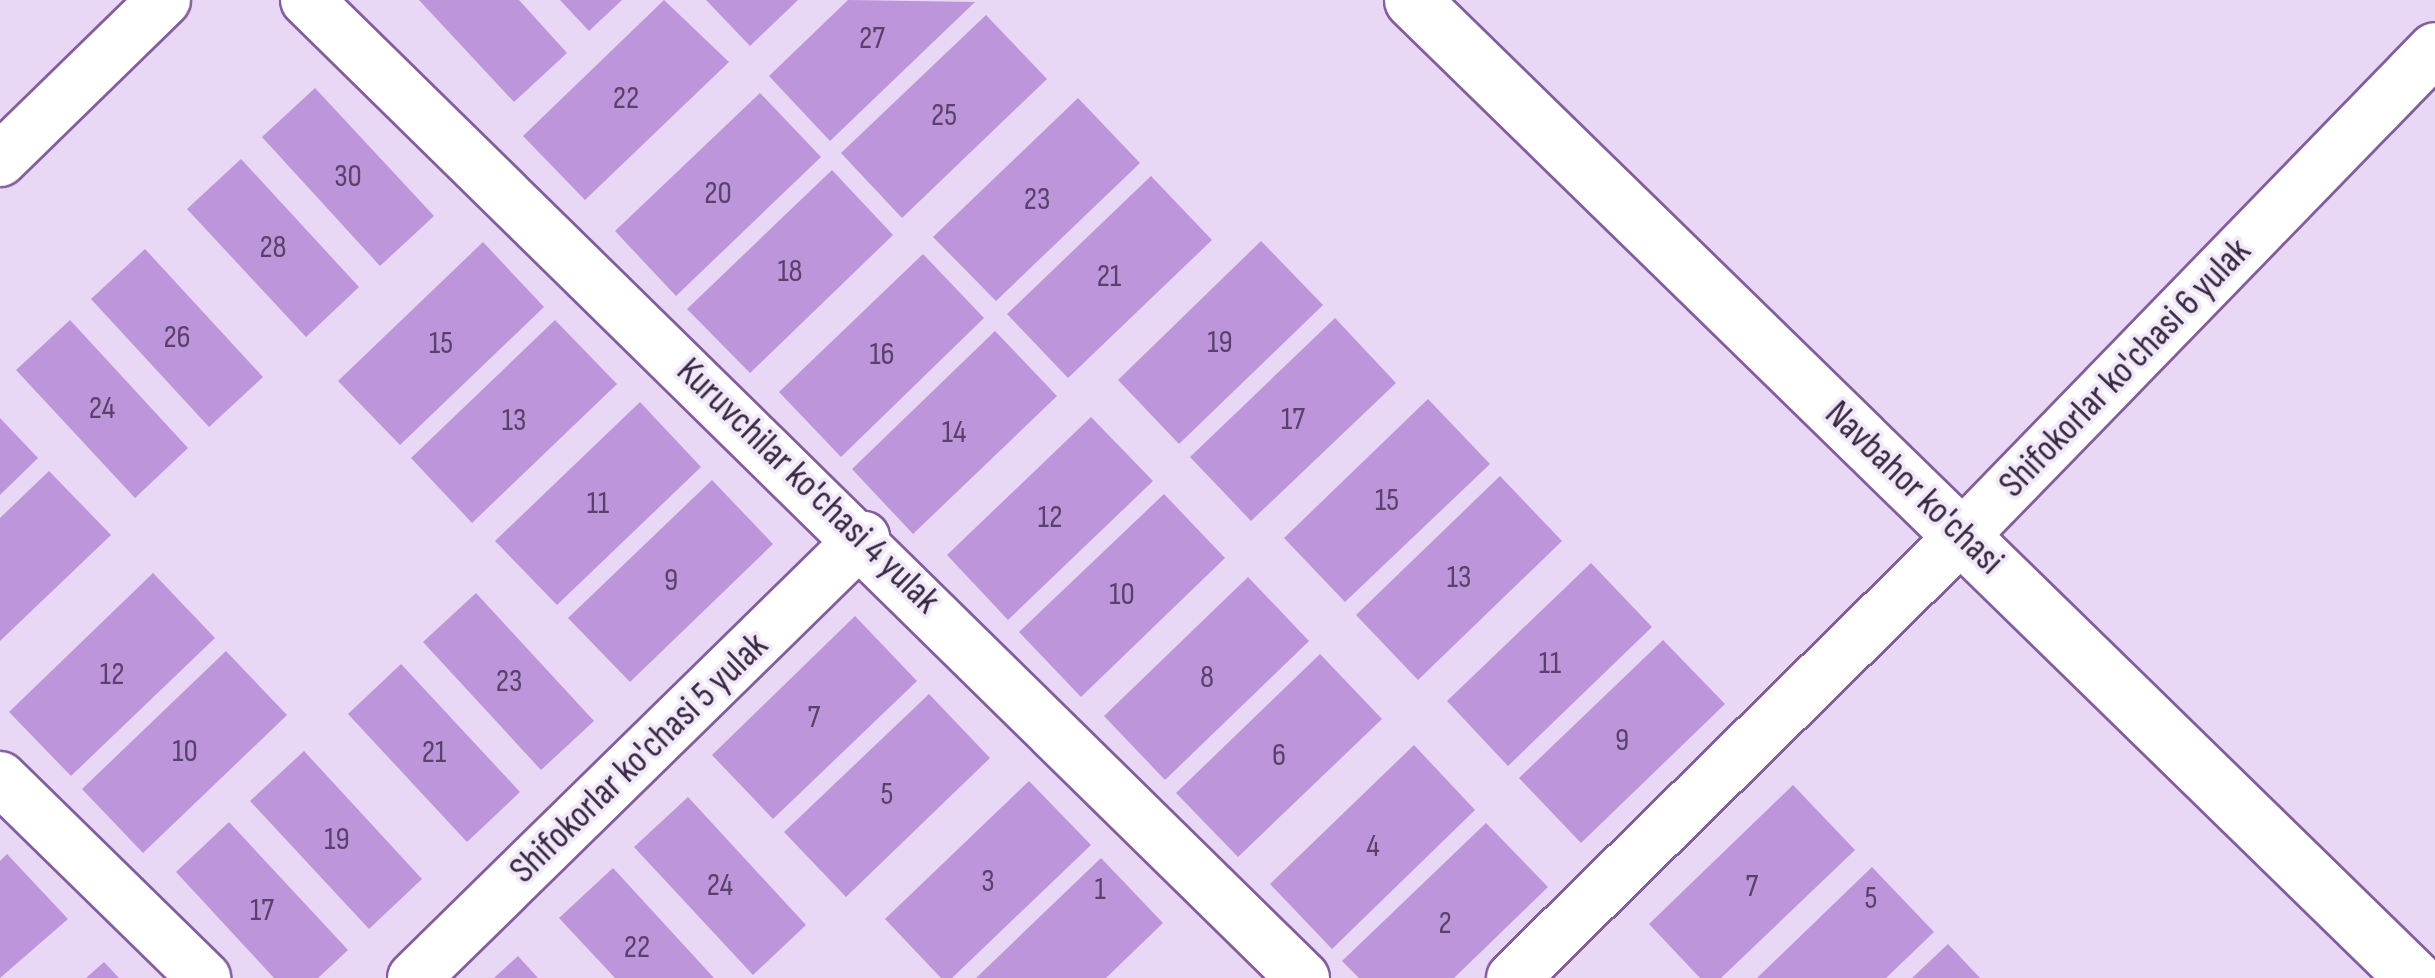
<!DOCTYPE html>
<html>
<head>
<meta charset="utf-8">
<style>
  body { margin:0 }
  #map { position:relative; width:2435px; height:978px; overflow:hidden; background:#e9d8f5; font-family:"Sofia Sans Condensed",sans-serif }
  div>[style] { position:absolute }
  .building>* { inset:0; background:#bd95da }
  .roads { filter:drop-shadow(2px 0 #845d9e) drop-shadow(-2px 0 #845d9e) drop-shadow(0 2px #845d9e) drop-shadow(0 -2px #845d9e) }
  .street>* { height:52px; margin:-26px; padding:0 26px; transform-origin:26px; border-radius:26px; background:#fff }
  .secondary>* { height:55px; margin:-27.5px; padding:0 27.5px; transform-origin:27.5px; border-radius:27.5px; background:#fff }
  span { translate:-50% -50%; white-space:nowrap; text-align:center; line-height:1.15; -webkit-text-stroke:8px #f1e9f8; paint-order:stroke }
  .number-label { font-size:32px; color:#584269 }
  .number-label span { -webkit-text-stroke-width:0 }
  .street-label { font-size:38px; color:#372743 }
</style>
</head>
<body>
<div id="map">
  <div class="building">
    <i style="clip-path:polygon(419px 0,519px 0,567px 53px,514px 102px)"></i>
    <i style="clip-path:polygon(560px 0,622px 0,589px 31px)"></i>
    <i style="clip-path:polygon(664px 0,729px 62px,585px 200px,523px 136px)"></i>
    <i style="clip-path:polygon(706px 0,798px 0,750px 46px)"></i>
    <i style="clip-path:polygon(848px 0,975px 2px,830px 141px,769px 76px)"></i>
    <i style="clip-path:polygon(986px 15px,1047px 79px,902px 218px,841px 153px)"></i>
    <i style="clip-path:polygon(315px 88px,434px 216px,380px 266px,262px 137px)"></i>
    <i style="clip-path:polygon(760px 93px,821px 157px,676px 296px,615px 231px)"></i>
    <i style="clip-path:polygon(1078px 98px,1140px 163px,996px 301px,933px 237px)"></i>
    <i style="clip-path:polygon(241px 159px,359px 287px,306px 337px,187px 209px)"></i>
    <i style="clip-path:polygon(832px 170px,893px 235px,750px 373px,687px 309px)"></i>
    <i style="clip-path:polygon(1151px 176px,1212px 240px,1068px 378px,1007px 314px)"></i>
    <i style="clip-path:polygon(1261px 241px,1323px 305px,1179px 444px,1118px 380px)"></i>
    <i style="clip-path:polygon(483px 242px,544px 307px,400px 445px,338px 381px)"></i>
    <i style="clip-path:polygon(145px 249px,263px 377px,209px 427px,91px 299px)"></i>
    <i style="clip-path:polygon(923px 254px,984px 318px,841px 457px,779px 392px)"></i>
    <i style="clip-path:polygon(1335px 318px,1396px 383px,1251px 521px,1190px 457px)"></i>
    <i style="clip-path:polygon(70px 320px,188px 448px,135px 498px,16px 370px)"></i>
    <i style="clip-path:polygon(555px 320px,617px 384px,472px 523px,411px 458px)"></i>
    <i style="clip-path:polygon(995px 331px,1057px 396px,913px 534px,852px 469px)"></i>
    <i style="clip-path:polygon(1428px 399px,1490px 464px,1345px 602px,1284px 538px)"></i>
    <i style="clip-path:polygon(640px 402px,701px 467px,557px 605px,495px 541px)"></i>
    <i style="clip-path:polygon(1091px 417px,1153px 481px,1008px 620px,947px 555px)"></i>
    <i style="clip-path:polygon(0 418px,38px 458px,0 495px)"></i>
    <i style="clip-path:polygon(49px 471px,111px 535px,0 641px,0 518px)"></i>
    <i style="clip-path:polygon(1500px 476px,1562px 541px,1418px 680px,1356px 615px)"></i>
    <i style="clip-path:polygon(712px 480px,773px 544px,630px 682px,568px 618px)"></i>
    <i style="clip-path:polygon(1164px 494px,1225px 558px,1081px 697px,1019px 632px)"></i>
    <i style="clip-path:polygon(1591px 563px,1652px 627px,1508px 766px,1447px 701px)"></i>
    <i style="clip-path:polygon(153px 573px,215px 638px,71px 776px,9px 712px)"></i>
    <i style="clip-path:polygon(1248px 577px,1309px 641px,1165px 780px,1104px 716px)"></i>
    <i style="clip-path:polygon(476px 593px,594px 721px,541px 770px,423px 642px)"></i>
    <i style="clip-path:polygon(855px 616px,917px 681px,773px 819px,712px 755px)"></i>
    <i style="clip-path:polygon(1663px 640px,1725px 704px,1581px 843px,1519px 778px)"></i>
    <i style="clip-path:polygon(226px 651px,287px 715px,143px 853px,82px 789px)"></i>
    <i style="clip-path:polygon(1320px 654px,1382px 719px,1238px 857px,1176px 793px)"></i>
    <i style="clip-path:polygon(401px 664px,520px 792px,467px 842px,348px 714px)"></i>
    <i style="clip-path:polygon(929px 694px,990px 758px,846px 897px,784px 832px)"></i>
    <i style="clip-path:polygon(1414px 745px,1475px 810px,1332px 949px,1270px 884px)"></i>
    <i style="clip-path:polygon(304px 751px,422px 879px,369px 929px,250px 801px)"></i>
    <i style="clip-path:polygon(1029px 781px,1091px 845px,952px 978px,941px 978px,885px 919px)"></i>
    <i style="clip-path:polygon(1793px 785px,1855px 850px,1721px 978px,1700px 978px,1649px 924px)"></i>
    <i style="clip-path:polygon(688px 797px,806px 925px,753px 975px,634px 847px)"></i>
    <i style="clip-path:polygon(229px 822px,348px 950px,318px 978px,274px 978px,176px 872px)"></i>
    <i style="clip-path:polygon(1486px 823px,1548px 887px,1454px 978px,1359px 978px,1342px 961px)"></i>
    <i style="clip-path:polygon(7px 854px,68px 919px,0 978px,0 861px)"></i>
    <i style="clip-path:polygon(1101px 858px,1163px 923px,1106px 978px,976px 978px)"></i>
    <i style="clip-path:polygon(1872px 867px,1934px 932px,1886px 978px,1757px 978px)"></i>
    <i style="clip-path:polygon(613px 868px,714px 978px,615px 978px,559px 918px)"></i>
    <i style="clip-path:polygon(1948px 944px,1980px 978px,1912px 978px)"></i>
    <i style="clip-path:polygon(518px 956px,538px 978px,494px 978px)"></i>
    <i style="clip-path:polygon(104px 962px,119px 978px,86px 978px)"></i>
  </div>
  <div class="roads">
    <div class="street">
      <i style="left:307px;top:0;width:1396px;rotate:44.48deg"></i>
      <i style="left:0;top:160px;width:229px;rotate:-44.3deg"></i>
      <i style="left:0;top:778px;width:286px;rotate:44.4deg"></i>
      <i style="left:414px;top:978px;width:629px;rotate:-44.42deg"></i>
      <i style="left:1513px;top:978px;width:631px;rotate:-44.55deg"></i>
      <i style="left:1963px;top:535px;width:677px;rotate:-45.84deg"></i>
    </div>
    <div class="secondary">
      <i style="left:1412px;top:0;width:1400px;rotate:44.31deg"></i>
    </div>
  </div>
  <div class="number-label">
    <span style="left:872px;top:39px">27</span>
    <span style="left:626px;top:99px">22</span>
    <span style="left:944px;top:116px">25</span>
    <span style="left:348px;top:177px">30</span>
    <span style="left:718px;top:194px">20</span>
    <span style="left:1037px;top:200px">23</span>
    <span style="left:273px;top:248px">28</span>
    <span style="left:790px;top:272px">18</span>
    <span style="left:1109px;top:277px">21</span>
    <span style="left:177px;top:338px">26</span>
    <span style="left:1220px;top:343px">19</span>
    <span style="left:441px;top:344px">15</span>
    <span style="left:882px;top:355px">16</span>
    <span style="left:102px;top:409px">24</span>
    <span style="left:1293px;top:420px">17</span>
    <span style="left:514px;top:421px">13</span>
    <span style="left:954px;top:433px">14</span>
    <span style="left:1387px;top:501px">15</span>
    <span style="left:598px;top:504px">11</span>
    <span style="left:1050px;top:518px">12</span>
    <span style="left:1459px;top:578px">13</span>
    <span style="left:671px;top:581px">9</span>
    <span style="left:1122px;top:595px">10</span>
    <span style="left:1550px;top:664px">11</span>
    <span style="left:112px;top:675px">12</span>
    <span style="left:1207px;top:678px">8</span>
    <span style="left:509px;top:682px">23</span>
    <span style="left:814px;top:718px">7</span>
    <span style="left:1622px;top:741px">9</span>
    <span style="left:185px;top:752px">10</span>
    <span style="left:434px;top:753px">21</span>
    <span style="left:1279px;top:756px">6</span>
    <span style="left:887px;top:795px">5</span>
    <span style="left:337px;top:840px">19</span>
    <span style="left:1373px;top:847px">4</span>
    <span style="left:988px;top:882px">3</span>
    <span style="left:720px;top:886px">24</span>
    <span style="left:1752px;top:887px">7</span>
    <span style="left:1100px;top:890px">1</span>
    <span style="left:1871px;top:899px">5</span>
    <span style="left:262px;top:911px">17</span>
    <span style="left:1445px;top:924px">2</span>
    <span style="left:637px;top:948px">22</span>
  </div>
  <div class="street-label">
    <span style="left:2125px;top:368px;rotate:-46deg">Shifokorlar ko'chasi 6 yulak</span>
    <span style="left:808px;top:486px;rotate:44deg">Kuruvchilar ko'chasi 4 yulak</span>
    <span style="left:1914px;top:488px;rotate:44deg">Navbahor ko'chasi</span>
    <span style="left:639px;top:758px;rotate:-44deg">Shifokorlar ko'chasi 5 yulak</span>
  </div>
</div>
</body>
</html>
